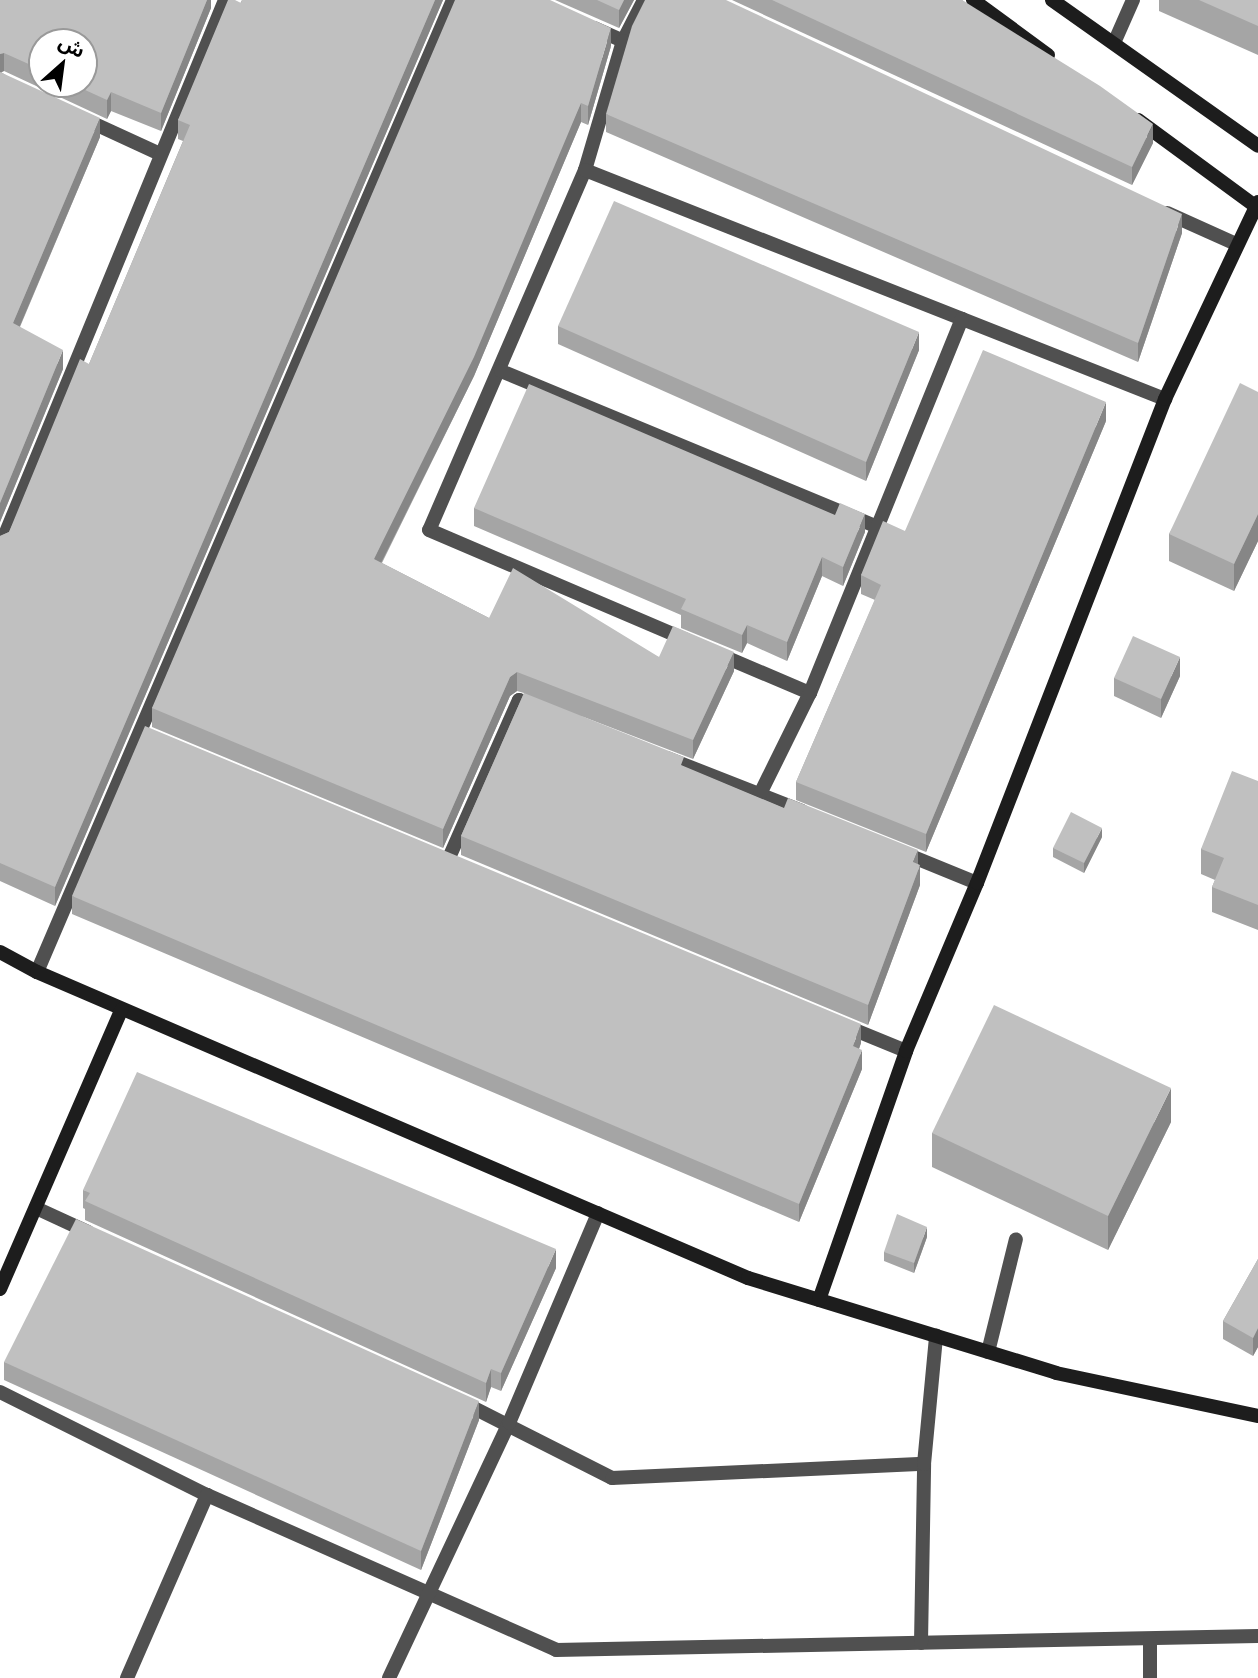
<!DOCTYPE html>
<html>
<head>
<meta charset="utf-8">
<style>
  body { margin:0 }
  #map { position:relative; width:1258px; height:1678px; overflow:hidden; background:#fff; font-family:Manrope,"Noto Sans Arabic",sans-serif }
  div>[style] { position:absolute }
  .street>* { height:14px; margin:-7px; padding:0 7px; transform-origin:7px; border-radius:7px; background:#505050 }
  .secondary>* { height:14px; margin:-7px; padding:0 7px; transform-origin:7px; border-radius:7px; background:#1d1d1d }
  .wall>* { inset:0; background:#a5a5a5 }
  .shaded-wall>* { inset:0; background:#868686 }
  .building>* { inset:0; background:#c0c0c0 }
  span { translate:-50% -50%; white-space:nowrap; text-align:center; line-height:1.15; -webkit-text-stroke:5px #fff; paint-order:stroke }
  .north { position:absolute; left:28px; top:28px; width:70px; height:70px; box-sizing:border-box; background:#fff; border:2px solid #999; border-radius:50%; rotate:28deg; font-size:19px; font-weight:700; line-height:28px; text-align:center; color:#000 }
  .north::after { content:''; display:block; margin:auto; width:24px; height:32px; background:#000; clip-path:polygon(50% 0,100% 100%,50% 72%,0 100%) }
</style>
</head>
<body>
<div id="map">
  <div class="street">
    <i style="left:594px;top:28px;width:32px;rotate:24deg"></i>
    <i style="left:623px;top:41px;width:46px;rotate:-62.9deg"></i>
    <i style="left:623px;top:41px;width:134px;rotate:106.4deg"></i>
    <i style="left:585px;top:170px;width:392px;rotate:113.4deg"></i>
    <i style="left:429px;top:530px;width:280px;rotate:23.1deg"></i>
    <i style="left:1114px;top:43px;width:47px;rotate:-66.2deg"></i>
    <i style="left:84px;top:119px;width:84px;rotate:24.7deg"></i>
    <i style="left:585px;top:170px;width:624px;rotate:21.55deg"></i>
    <i style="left:1167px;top:213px;width:76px;rotate:24.2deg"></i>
    <i style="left:501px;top:371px;width:410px;rotate:22.5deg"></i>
    <i style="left:0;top:547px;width:591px;rotate:-67.64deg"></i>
    <i style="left:718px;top:654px;width:100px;rotate:23deg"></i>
    <i style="left:667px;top:758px;width:145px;rotate:21.4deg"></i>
    <i style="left:760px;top:794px;width:113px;rotate:-63.7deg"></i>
    <i style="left:810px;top:693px;width:404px;rotate:-67.9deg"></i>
    <i style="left:901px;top:852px;width:82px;rotate:22.2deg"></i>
    <i style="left:448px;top:860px;width:175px;rotate:-66.1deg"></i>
    <i style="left:519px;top:700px;width:20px;rotate:24deg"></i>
    <i style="left:37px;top:972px;width:1057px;rotate:-66.83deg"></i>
    <i style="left:845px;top:1026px;width:66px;rotate:22.3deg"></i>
    <i style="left:36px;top:1208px;width:57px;rotate:24.8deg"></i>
    <i style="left:988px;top:1352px;width:116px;rotate:-76.1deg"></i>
    <i style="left:0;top:1392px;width:231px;rotate:26.5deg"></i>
    <i style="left:207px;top:1495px;width:382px;rotate:23.9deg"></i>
    <i style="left:556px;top:1650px;width:702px;rotate:-1.14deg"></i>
    <i style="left:464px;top:1403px;width:166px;rotate:26.9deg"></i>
    <i style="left:612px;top:1478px;width:312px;rotate:-2.6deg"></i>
    <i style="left:921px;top:1643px;width:179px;rotate:-89deg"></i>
    <i style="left:924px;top:1464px;width:129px;rotate:-84.6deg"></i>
    <i style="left:127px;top:1678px;width:200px;rotate:-66.4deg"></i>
    <i style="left:389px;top:1678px;width:282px;rotate:-64.8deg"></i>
    <i style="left:509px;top:1423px;width:228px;rotate:-67deg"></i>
    <i style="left:1150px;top:1678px;width:39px;rotate:-90deg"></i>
  </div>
  <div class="secondary">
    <i style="left:973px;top:0;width:93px;rotate:36.3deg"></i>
    <i style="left:1052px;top:0;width:252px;rotate:35.3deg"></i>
    <i style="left:1138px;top:120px;width:149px;rotate:36.3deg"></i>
    <i style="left:0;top:952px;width:42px;rotate:28.4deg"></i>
    <i style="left:37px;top:972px;width:774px;rotate:23.29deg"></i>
    <i style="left:748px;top:1278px;width:322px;rotate:17.1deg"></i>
    <i style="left:1056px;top:1373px;width:207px;rotate:12deg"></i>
    <i style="left:0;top:1289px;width:305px;rotate:-66.5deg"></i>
    <i style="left:819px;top:1300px;width:264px;rotate:-70.7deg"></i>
    <i style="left:906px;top:1051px;width:182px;rotate:-67.1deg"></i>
    <i style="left:977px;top:883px;width:519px;rotate:-68.77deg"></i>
    <i style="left:1165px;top:399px;width:218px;rotate:-64.7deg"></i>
  </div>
  <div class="wall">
    <i style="clip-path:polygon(evenodd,0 0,211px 0,211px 8px,161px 131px,111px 111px,107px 119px,4px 71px,1px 72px,100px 137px,20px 327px,63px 369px,0 522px,0 0,42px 42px,84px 84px,42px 84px,42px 42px)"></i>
    <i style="clip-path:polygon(242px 0,443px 0,55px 906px,0 881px,0 536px,9px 532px,89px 364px,183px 141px,178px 139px,178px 120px)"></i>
    <i style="clip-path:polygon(555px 0,634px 0,619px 28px)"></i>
    <i style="clip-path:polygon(732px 0,962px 0,1153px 143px,1132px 185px)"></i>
    <i style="clip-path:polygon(1159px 0,1258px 0,1258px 55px,1159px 11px)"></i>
    <i style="clip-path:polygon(611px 46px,588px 125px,581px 122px,474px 376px,382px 563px,489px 618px,659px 657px,734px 671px,693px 759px,581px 716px,684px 767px,918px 864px,920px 885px,868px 1025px,461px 855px,461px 836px,524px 693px,517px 691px,510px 696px,443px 848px,152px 727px,152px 708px)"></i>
    <i style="clip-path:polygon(606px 114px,1182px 233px,1138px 362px,606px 132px)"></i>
    <i style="clip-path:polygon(558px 326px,919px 350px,866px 481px,558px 344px)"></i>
    <i style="clip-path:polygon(1258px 392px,1258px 541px,1234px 591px,1169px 561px,1169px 534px)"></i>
    <i style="clip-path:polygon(1106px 421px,926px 852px,796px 800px,796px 782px,875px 600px,861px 594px,861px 575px,905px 531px)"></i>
    <i style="clip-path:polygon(474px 508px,865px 532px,843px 586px,822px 576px,787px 661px,747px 643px,742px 653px,681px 628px,681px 615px,474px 526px)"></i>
    <i style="clip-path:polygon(1180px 676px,1161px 718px,1114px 696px,1114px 678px)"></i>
    <i style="clip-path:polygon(1258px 781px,1258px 930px,1212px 912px,1212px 887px,1215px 880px,1201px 874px,1201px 849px)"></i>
    <i style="clip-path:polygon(1102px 837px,1084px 873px,1053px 857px,1053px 848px)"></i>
    <i style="clip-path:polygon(72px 896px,861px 1043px,859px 1049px,862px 1069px,799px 1222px,72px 914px)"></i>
    <i style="clip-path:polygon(1171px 1122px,1108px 1250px,932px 1167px,932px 1133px)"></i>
    <i style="clip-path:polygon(83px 1190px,556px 1268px,501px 1391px,491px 1387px,486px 1402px,85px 1220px,85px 1209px,83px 1208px)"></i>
    <i style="clip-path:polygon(927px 1237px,914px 1273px,884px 1261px,884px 1252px)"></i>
    <i style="clip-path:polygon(1258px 1259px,1258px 1347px,1253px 1356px,1223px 1339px,1223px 1321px)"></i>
    <i style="clip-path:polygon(4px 1362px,479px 1420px,421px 1570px,4px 1380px)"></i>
  </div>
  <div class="shaded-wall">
    <i style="clip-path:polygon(207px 0,211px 0,211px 8px,161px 131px,161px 113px)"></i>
    <i style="clip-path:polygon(435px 0,443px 0,55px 906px,55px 887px)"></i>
    <i style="clip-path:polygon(624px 0,634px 0,619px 28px,619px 10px)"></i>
    <i style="clip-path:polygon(611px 28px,611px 46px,588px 125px,588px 106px)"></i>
    <i style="clip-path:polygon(4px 53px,4px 71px,0 73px,0 54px)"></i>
    <i style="clip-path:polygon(111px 92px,111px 111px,107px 119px,107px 100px)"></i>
    <i style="clip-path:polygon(581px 103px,581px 122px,474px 376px,374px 577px,374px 559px)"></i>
    <i style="clip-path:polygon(100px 118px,100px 137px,13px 342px,13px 323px)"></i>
    <i style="clip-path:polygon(1153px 124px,1153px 143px,1132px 185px,1132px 167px)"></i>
    <i style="clip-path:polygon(1182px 214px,1182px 233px,1138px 362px,1138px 343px)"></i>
    <i style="clip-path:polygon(919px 332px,919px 350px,866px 481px,866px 462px)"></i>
    <i style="clip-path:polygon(63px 350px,63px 369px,0 522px,0 503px)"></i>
    <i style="clip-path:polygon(1106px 402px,1106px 421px,926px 852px,926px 834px)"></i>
    <i style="clip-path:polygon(865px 514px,865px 532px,843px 586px,843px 567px)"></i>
    <i style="clip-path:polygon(1258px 514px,1258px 541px,1234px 591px,1234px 564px)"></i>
    <i style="clip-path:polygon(822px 557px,822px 576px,787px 661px,787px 642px)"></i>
    <i style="clip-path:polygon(747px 625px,747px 643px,742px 653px,742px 635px)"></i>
    <i style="clip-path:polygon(734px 652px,734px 671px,693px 759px,693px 740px)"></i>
    <i style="clip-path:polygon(1180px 657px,1180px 676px,1161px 718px,1161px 699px)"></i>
    <i style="clip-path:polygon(517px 672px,517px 691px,510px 696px,443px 848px,443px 829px,510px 677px)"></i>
    <i style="clip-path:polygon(1102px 828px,1102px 837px,1084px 873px,1084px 863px)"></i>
    <i style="clip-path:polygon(918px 850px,918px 870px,913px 862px)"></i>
    <i style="clip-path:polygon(920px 865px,920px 885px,868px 1025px,868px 1005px)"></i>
    <i style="clip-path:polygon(861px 1024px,861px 1043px,853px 1065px,853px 1046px)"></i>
    <i style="clip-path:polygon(862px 1050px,862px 1069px,799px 1222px,799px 1204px)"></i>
    <i style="clip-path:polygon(1171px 1088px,1171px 1122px,1108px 1250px,1108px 1216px)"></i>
    <i style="clip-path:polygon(927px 1227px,927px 1237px,914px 1273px,914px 1263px)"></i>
    <i style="clip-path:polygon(556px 1249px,556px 1268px,501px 1391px,501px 1373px)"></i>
    <i style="clip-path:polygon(1258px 1328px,1258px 1347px,1253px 1356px,1253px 1338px)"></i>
    <i style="clip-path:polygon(491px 1369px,491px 1387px,486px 1402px,486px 1383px)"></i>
    <i style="clip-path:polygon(479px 1401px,479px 1420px,421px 1570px,421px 1551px)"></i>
  </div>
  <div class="building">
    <i style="clip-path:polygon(0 0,207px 0,161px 113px,111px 92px,107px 100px,72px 84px,84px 84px,84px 42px,42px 42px,42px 70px,4px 53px,0 54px)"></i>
    <i style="clip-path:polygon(228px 0,235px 0,241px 3px,242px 0,435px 0,55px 887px,0 863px,0 536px,9px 532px,80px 359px,89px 364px,190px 125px,178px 120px)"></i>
    <i style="clip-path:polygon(455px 0,550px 0,611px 28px,588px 106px,581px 103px,474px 357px,374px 559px,489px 618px,513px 568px,659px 657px,673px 626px,734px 652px,693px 740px,517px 672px,510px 677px,443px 829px,152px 708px)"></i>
    <i style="clip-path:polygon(597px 0,624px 0,619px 10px)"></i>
    <i style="clip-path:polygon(645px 0,726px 0,1182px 214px,1138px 343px,606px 114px,632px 26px)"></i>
    <i style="clip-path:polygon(772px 0,962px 0,1100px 86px,1153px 124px,1132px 167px)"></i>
    <i style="clip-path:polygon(1199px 0,1258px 0,1258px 26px)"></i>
    <i style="clip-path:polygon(0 72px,100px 118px,13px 323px,63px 350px,0 503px)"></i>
    <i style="clip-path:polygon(614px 201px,919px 332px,866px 462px,558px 326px)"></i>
    <i style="clip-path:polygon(983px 350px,1106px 402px,926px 834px,796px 782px,881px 585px,861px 575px,883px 521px,905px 531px)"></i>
    <i style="clip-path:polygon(1240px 383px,1258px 392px,1258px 514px,1234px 564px,1169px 534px)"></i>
    <i style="clip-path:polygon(529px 384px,835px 515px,840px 503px,865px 514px,843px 567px,822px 557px,787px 642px,747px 625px,742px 635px,681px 609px,686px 599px,474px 508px)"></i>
    <i style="clip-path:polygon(1133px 636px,1180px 657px,1161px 699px,1114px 678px)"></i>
    <i style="clip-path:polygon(524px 693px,684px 757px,681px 765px,784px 808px,788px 798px,918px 850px,913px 862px,920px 865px,868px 1005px,461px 836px)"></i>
    <i style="clip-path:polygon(145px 726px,861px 1024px,853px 1046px,862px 1050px,799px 1204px,72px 896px)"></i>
    <i style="clip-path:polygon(1232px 771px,1258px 781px,1258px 905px,1212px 887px,1224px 858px,1201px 849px)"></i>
    <i style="clip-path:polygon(1071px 812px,1102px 828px,1084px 863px,1053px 848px)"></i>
    <i style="clip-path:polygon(994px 1005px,1171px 1088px,1108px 1216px,932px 1133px)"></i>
    <i style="clip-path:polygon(137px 1072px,556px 1249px,501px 1373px,491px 1369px,486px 1383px,85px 1201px,90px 1193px,83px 1190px)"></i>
    <i style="clip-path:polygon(897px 1214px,927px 1227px,914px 1263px,884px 1252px)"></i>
    <i style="clip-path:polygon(76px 1219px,479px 1401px,421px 1551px,4px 1362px)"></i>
    <i style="clip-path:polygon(1258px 1259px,1258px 1328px,1253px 1338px,1223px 1321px)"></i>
  </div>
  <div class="north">ش</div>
</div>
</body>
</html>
